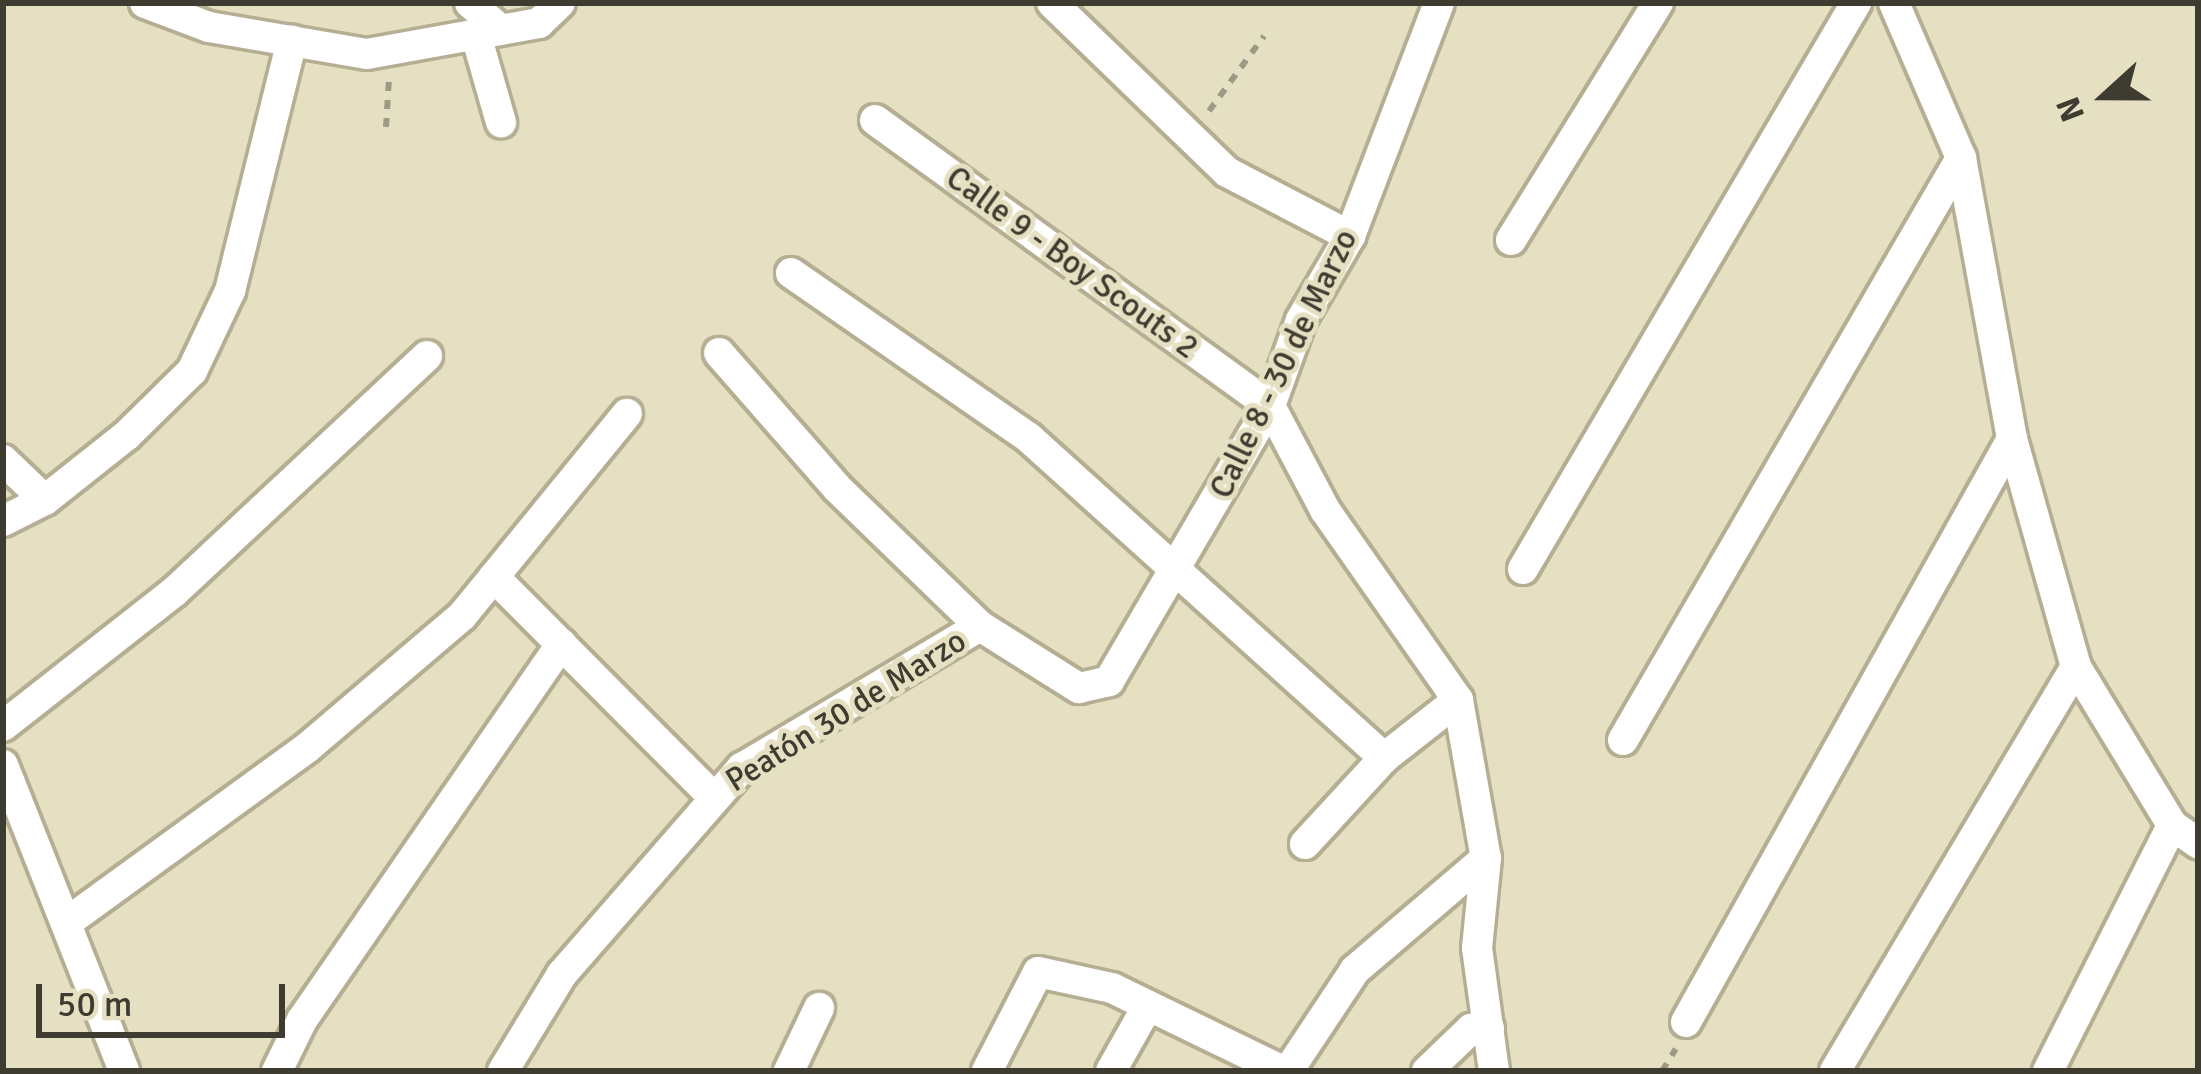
<!DOCTYPE html>
<html>
<head>
<meta charset="utf-8">
<style>
  body { margin:0 }
  #map { position:relative; width:2201px; height:1074px; overflow:hidden; background:#e6e0c3; font-family:Signika,sans-serif }
  div>[style] { position:absolute }
  .path>* { height:6px; margin-top:-3px; transform-origin:0; background:repeating-linear-gradient(90deg,#9e9984 0 9px,transparent 0 18px) }
  .roads { filter:drop-shadow(3px 0 #b5ae92) drop-shadow(-3px 0 #b5ae92) drop-shadow(0 3px #b5ae92) drop-shadow(0 -3px #b5ae92) }
  .minor>* { height:30px; margin:-15px; padding:0 15px; transform-origin:15px; border-radius:15px; background:#fff }
  span { translate:-50% -50%; white-space:nowrap; text-align:center; line-height:1.15; -webkit-text-stroke:10px #e6e0c3; paint-order:stroke }
  .street-label { font-size:33px; color:#3e3b30 }
  .frame { position:absolute; inset:0; border:6px solid #3e3b30; pointer-events:none }
  .north { position:absolute; left:2045px; top:36px; width:120px; height:120px; -webkit-text-stroke:9px #e6e0c3; paint-order:stroke; rotate:249deg; font-size:33px; font-weight:700; line-height:48px; text-align:center; color:#3e3b30 }
  .north::after { content:''; display:block; margin:auto; width:42px; height:54px; background:#3e3b30; clip-path:polygon(50% 0,100% 100%,50% 72%,0 100%) }
  .scale { position:absolute; left:36px; top:984px; width:249px; height:54px; box-sizing:border-box; border:6px solid #3e3b30; border-top:0; padding-left:15px; font-size:36px; line-height:42px; white-space:nowrap; color:#3e3b30; -webkit-text-stroke:9px #e6e0c3; paint-order:stroke }
</style>
</head>
<body>
<div id="map">
  <div class="path">
    <i style="left:1209px;top:111px;width:93px;rotate:-53.7deg"></i>
    <i style="left:386px;top:127px;width:49px;rotate:-86.5deg"></i>
    <i style="left:1662px;top:1071px;width:26px;rotate:-58deg"></i>
  </div>
  <div class="roads">
    <div class="minor">
      <i style="left:145px;top:3px;width:68px;rotate:20.6deg"></i>
      <i style="left:209px;top:27px;width:160px;rotate:9.7deg"></i>
      <i style="left:367px;top:54px;width:175px;rotate:-10.2deg"></i>
      <i style="left:539px;top:23px;width:29px;rotate:-44deg"></i>
      <i style="left:470px;top:3px;width:41px;rotate:41.1deg"></i>
      <i style="left:1052px;top:3px;width:243px;rotate:44deg"></i>
      <i style="left:1227px;top:172px;width:139px;rotate:27.5deg"></i>
      <i style="left:1894px;top:3px;width:169px;rotate:66.6deg"></i>
      <i style="left:1961px;top:158px;width:286px;rotate:79.7deg"></i>
      <i style="left:2012px;top:439px;width:237px;rotate:74.3deg"></i>
      <i style="left:2076px;top:667px;width:185px;rotate:58.7deg"></i>
      <i style="left:2172px;top:825px;width:32px;rotate:35deg"></i>
      <i style="left:476px;top:35px;width:91px;rotate:74deg"></i>
      <i style="left:875px;top:120px;width:488px;rotate:35.9deg"></i>
      <i style="left:1270px;top:406px;width:118px;rotate:62.1deg"></i>
      <i style="left:1325px;top:510px;width:232px;rotate:55deg"></i>
      <i style="left:1458px;top:700px;width:160px;rotate:80deg"></i>
      <i style="left:1486px;top:858px;width:90px;rotate:95.7deg"></i>
      <i style="left:1477px;top:948px;width:124px;rotate:82.1deg"></i>
      <i style="left:1511px;top:240px;width:279px;rotate:-58.2deg"></i>
      <i style="left:791px;top:273px;width:290px;rotate:34.7deg"></i>
      <i style="left:1029px;top:438px;width:478px;rotate:42deg"></i>
      <i style="left:719px;top:353px;width:179px;rotate:48.8deg"></i>
      <i style="left:837px;top:488px;width:199px;rotate:44deg"></i>
      <i style="left:980px;top:626px;width:117px;rotate:32.1deg"></i>
      <i style="left:1079px;top:688px;width:31px;rotate:-13deg"></i>
      <i style="left:1109px;top:681px;width:319px;rotate:-59.7deg"></i>
      <i style="left:1270px;top:406px;width:91px;rotate:-70.2deg"></i>
      <i style="left:1301px;top:320px;width:97px;rotate:-59.7deg"></i>
      <i style="left:1350px;top:236px;width:249px;rotate:-69.1deg"></i>
      <i style="left:3px;top:460px;width:58px;rotate:43.6deg"></i>
      <i style="left:3px;top:521px;width:47px;rotate:-26.6deg"></i>
      <i style="left:45px;top:500px;width:105px;rotate:-38.4deg"></i>
      <i style="left:127px;top:435px;width:91px;rotate:-44.6deg"></i>
      <i style="left:192px;top:371px;width:89px;rotate:-64.6deg"></i>
      <i style="left:230px;top:291px;width:258px;rotate:-76.1deg"></i>
      <i style="left:1523px;top:569px;width:657px;rotate:-59.53deg"></i>
      <i style="left:494px;top:577px;width:309px;rotate:45.1deg"></i>
      <i style="left:3px;top:726px;width:217px;rotate:-38.1deg"></i>
      <i style="left:174px;top:592px;width:346px;rotate:-43deg"></i>
      <i style="left:1623px;top:740px;width:673px;rotate:-59.85deg"></i>
      <i style="left:3px;top:765px;width:329px;rotate:68.4deg"></i>
      <i style="left:1305px;top:844px;width:117px;rotate:-47.4deg"></i>
      <i style="left:1384px;top:758px;width:94px;rotate:-38.1deg"></i>
      <i style="left:66px;top:923px;width:299px;rotate:-36deg"></i>
      <i style="left:308px;top:747px;width:202px;rotate:-40.4deg"></i>
      <i style="left:462px;top:616px;width:261px;rotate:-50.8deg"></i>
      <i style="left:1686px;top:1022px;width:668px;rotate:-60.79deg"></i>
      <i style="left:277px;top:1071px;width:57px;rotate:-63.9deg"></i>
      <i style="left:302px;top:1020px;width:457px;rotate:-55.4deg"></i>
      <i style="left:503px;top:1071px;width:114px;rotate:-58.7deg"></i>
      <i style="left:562px;top:974px;width:274px;rotate:-48.9deg"></i>
      <i style="left:742px;top:768px;width:277px;rotate:-30.8deg"></i>
      <i style="left:789px;top:1071px;width:70px;rotate:-64.5deg"></i>
      <i style="left:987px;top:1071px;width:111px;rotate:-62.7deg"></i>
      <i style="left:1038px;top:972px;width:76px;rotate:12.2deg"></i>
      <i style="left:1112px;top:988px;width:190px;rotate:25.9deg"></i>
      <i style="left:1111px;top:1071px;width:71px;rotate:-60.6deg"></i>
      <i style="left:1288px;top:1071px;width:121px;rotate:-56.4deg"></i>
      <i style="left:1355px;top:970px;width:172px;rotate:-40.5deg"></i>
      <i style="left:1427px;top:1071px;width:61px;rotate:-43.7deg"></i>
      <i style="left:1471px;top:1029px;width:18px;rotate:-3deg"></i>
      <i style="left:1835px;top:1071px;width:470px;rotate:-59.2deg"></i>
      <i style="left:2048px;top:1071px;width:275px;rotate:-63.2deg"></i>
    </div>
  </div>
  <div class="street-label">
    <span style="left:1072px;top:263px;rotate:36deg">Calle 9 - Boy Scouts 2</span>
    <span style="left:1284px;top:364px;rotate:-64deg">Calle 8 - 30 de Marzo</span>
    <span style="left:846px;top:711px;rotate:-32deg">Peatón 30 de Marzo</span>
  </div>
  <div class="frame"></div>
  <div class="north">N</div>
  <div class="scale">50 m</div>
</div>
</body>
</html>
